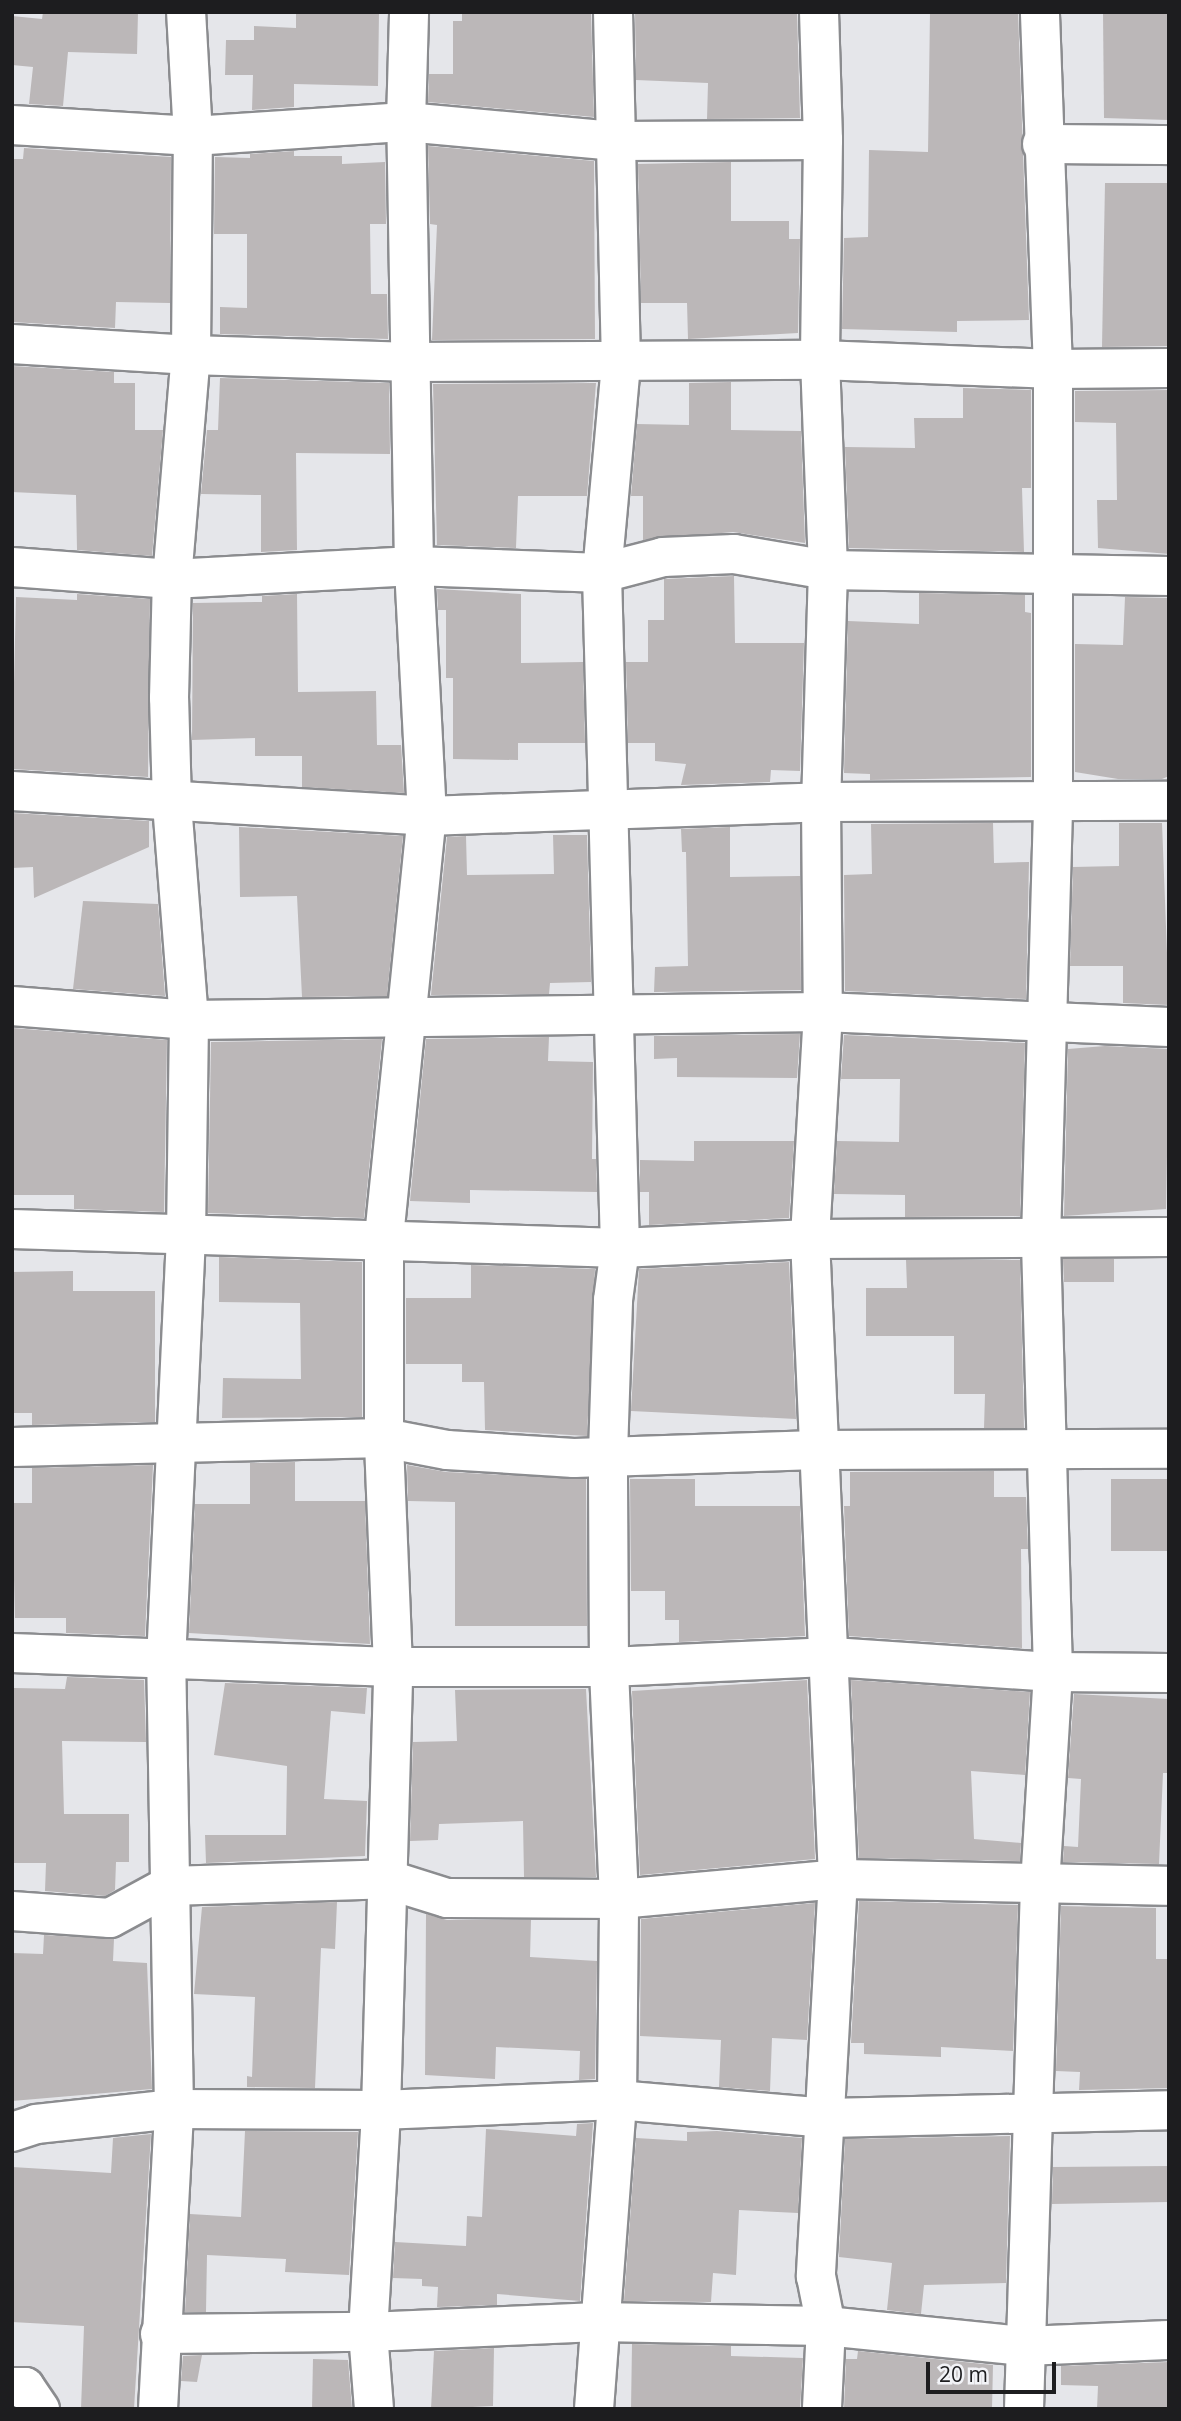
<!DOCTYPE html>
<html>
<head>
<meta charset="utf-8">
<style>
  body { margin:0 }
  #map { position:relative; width:1181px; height:2421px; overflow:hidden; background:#e5e6ea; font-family:"Open Sans",sans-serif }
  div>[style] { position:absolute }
  .building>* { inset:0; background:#bbb7b8 }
  .roads { filter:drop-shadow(2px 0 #8b8c8f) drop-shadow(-2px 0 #8b8c8f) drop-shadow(0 2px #8b8c8f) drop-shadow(0 -2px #8b8c8f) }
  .minor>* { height:38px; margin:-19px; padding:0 19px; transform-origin:19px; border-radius:19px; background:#fff }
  span { translate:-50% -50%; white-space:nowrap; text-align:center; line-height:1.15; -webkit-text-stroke:5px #f2f3f7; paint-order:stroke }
  .frame { position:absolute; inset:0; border:14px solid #1d1d1f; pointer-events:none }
  .scale { position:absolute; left:926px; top:2362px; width:130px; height:32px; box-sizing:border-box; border:4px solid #1d1d1f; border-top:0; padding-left:9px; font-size:21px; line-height:24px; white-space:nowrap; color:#1d1d1f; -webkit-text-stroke:5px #f2f3f7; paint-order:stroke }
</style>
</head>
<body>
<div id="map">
  <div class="building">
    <i style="clip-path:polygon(43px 12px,138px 12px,137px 54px,68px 52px,63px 106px,29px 104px,33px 67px,12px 65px,12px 16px,42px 19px)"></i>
    <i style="clip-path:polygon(296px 12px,379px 12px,378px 86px,294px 84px,294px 107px,252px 110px,253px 75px,225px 75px,226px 40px,254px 40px,254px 26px,296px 28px)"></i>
    <i style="clip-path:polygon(462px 12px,591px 12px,594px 117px,428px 102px,429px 74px,453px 74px,453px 21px,462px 21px)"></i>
    <i style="clip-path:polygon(635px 12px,797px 12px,800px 118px,707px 119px,708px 83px,636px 80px)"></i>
    <i style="clip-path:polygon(930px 12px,1018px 12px,1029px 320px,957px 321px,957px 332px,842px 329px,844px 238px,868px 237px,869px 150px,928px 152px)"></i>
    <i style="clip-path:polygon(1103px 12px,1169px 12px,1169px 120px,1104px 118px)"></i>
    <i style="clip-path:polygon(428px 146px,594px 161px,595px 339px,432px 340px,437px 225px,430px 224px)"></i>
    <i style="clip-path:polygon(24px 148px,171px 157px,170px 303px,116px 302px,115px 328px,12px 322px,14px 159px,23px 159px)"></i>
    <i style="clip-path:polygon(294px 151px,294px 156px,342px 156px,342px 164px,385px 162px,386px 224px,370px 224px,371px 294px,387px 294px,388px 339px,220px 334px,220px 307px,247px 308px,247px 234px,214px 234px,215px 157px,250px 158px,250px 154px)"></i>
    <i style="clip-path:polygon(731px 162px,731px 221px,789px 221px,789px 239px,800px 239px,798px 333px,688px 339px,687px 303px,641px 303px,638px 164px)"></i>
    <i style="clip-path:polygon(1105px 183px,1169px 183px,1169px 346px,1102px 347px)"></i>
    <i style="clip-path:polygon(12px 366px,114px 372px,114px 383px,135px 383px,135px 430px,163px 430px,152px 556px,77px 550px,76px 495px,12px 492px)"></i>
    <i style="clip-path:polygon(220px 378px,389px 383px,390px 454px,296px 453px,297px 550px,261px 552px,261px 495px,201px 494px,207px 430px,218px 430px)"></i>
    <i style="clip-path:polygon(731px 382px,731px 430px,801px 431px,805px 543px,733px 532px,643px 540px,643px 496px,631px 496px,637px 424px,689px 425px,689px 383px)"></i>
    <i style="clip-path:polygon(596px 383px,587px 496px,518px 496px,516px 548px,437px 545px,433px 384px)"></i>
    <i style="clip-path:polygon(963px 388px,1031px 390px,1031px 488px,1022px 488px,1024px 552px,849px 548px,845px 447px,915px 448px,914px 418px,963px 418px)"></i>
    <i style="clip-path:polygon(1169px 390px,1169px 554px,1098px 548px,1097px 500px,1117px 500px,1116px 423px,1075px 422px,1075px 391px)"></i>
    <i style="clip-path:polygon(734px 576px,735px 643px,804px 643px,800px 771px,771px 770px,770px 782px,681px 785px,686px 764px,655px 761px,655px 743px,628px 743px,626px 662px,648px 662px,648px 620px,664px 620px,664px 579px)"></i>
    <i style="clip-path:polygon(437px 589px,521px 594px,521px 663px,583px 662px,585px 743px,518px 743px,518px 760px,453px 759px,453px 678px,446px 678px,446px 610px,438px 610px)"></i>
    <i style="clip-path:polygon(919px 593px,1025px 595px,1025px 612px,1031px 613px,1031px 777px,870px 780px,870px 774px,844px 773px,848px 621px,919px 624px)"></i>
    <i style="clip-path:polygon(77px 594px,150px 599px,148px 777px,12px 769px,16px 597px,77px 600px)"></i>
    <i style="clip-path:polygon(297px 594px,298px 692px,376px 691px,377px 745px,401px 745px,404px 793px,302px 787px,302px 756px,255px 756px,255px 738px,192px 740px,193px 603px,262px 602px,262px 596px)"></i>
    <i style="clip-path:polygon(1125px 597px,1169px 598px,1169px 776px,1162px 779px,1118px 779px,1075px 772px,1075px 644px,1123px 645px)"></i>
    <i style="clip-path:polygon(12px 813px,149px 821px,149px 847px,34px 898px,33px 867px,12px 868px)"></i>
    <i style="clip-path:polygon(993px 823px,994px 863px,1029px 862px,1026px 999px,845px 991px,844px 875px,872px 874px,871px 824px)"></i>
    <i style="clip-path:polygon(1119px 823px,1162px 823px,1169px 1005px,1123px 1003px,1123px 966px,1070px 966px,1073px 867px,1119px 866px)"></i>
    <i style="clip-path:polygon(239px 827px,403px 836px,387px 996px,302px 997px,297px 896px,240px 897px)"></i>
    <i style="clip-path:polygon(730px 827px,730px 877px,800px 876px,801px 990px,654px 992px,655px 967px,688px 966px,686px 852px,682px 852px,681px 829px)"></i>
    <i style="clip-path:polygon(553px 835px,587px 835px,591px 982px,550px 983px,549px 994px,431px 995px,447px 837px,466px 836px,467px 875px,554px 874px)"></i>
    <i style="clip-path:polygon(83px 901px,158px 904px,165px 996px,73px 989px)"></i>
    <i style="clip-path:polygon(12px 1028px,167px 1040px,164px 1212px,74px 1209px,74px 1195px,12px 1195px)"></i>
    <i style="clip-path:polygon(800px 1034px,797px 1078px,677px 1077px,677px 1058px,654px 1059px,654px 1036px)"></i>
    <i style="clip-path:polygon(844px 1035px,1025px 1043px,1020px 1216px,905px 1217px,905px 1195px,834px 1194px,837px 1141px,899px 1142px,900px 1079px,841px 1079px)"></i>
    <i style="clip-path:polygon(549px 1037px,548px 1061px,593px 1062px,592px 1159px,596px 1159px,597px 1192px,470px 1190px,470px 1203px,410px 1201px,426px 1039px)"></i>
    <i style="clip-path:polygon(382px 1039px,364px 1218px,208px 1213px,211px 1042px)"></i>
    <i style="clip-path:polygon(1105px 1046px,1169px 1049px,1166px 1209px,1064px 1216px,1068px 1049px)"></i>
    <i style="clip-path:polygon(694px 1141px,794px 1141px,789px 1218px,649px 1225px,649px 1192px,640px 1192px,640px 1160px,694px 1161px)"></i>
    <i style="clip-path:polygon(219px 1257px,362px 1262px,362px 1417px,222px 1418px,223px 1378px,301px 1379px,300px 1303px,219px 1302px)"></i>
    <i style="clip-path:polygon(1063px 1259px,1114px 1259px,1114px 1282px,1064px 1282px)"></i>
    <i style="clip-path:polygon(906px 1260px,1020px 1260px,1024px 1428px,984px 1428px,985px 1394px,954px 1394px,954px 1336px,866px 1336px,866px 1288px,907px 1288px)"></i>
    <i style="clip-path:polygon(789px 1262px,796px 1419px,631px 1411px,639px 1269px)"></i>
    <i style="clip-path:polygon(471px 1265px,595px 1269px,587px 1436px,485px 1430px,484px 1382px,462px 1382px,462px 1364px,406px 1364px,406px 1298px,471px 1298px)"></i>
    <i style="clip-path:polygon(73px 1271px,73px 1291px,155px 1291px,155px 1422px,32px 1425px,32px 1413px,12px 1413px,12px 1272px)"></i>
    <i style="clip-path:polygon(295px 1462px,295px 1501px,365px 1501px,370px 1644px,189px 1633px,195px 1504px,250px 1504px,250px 1463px)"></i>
    <i style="clip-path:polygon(153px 1465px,145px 1636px,66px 1633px,66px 1618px,15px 1618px,12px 1503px,32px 1503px,32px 1468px)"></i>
    <i style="clip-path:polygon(407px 1465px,446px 1472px,586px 1479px,587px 1626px,455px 1626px,455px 1502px,408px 1501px)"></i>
    <i style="clip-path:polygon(994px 1471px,994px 1497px,1026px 1497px,1028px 1549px,1021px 1549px,1022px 1648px,849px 1636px,844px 1506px,850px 1506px,850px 1472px)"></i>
    <i style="clip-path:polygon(630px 1479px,695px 1479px,695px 1506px,800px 1506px,805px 1636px,679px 1642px,679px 1620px,665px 1620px,665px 1591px,631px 1591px)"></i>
    <i style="clip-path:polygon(1111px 1479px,1169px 1479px,1169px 1551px,1111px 1551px)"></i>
    <i style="clip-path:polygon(67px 1677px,144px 1680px,146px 1742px,62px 1741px,64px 1814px,129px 1814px,129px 1862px,116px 1862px,115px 1890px,105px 1896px,45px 1891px,46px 1863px,12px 1863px,14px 1688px,65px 1689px)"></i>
    <i style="clip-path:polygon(807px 1680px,815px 1859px,640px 1875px,632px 1691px)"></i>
    <i style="clip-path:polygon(851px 1680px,1030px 1692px,1025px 1775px,971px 1771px,974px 1839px,1021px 1843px,1020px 1861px,859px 1858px)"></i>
    <i style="clip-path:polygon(225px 1683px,367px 1688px,365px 1714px,331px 1711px,324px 1799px,367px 1801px,365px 1856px,206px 1863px,205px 1835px,286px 1835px,287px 1766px,214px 1755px)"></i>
    <i style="clip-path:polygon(586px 1689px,596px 1877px,524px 1877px,523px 1821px,439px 1824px,438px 1840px,410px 1841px,413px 1742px,457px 1741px,455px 1690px)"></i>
    <i style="clip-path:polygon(1074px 1694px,1169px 1699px,1169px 1773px,1163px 1773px,1159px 1864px,1063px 1862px,1064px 1846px,1078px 1847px,1081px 1779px,1068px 1778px)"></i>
    <i style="clip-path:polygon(859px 1901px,1018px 1905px,1013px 2051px,941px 2047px,941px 2057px,864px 2054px,864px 2043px,851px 2043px)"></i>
    <i style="clip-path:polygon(337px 1902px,335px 1949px,321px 1948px,315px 2088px,247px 2087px,247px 2076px,252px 2077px,255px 1997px,194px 1994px,202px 1907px)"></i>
    <i style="clip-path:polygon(815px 1903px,807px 2040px,772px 2038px,770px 2091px,719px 2087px,721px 2040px,640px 2036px,641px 1919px)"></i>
    <i style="clip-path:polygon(1061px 1906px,1156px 1908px,1156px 1959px,1169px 1959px,1169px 2088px,1079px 2090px,1080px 2072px,1056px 2071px)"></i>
    <i style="clip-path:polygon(426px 1914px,447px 1920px,531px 1920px,530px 1957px,597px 1961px,595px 2079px,579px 2080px,580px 2051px,496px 2047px,495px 2079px,425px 2075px)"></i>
    <i style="clip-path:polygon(44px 1935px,114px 1939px,113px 1961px,147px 1963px,152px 2089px,12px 2101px,12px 1953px,43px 1954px)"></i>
    <i style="clip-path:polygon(593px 2123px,580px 2301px,497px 2294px,497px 2305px,437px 2307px,438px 2287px,422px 2286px,422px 2279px,393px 2278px,395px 2242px,466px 2246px,467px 2216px,482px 2217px,486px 2129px,576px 2136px,577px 2124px)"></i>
    <i style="clip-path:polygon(245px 2131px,358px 2132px,349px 2275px,285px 2272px,286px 2259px,207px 2255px,206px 2312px,185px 2312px,190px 2214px,241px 2217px)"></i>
    <i style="clip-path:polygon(717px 2131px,802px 2138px,798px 2213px,739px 2210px,736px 2275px,713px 2273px,711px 2302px,624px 2301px,636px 2138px,687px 2141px,687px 2132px)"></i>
    <i style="clip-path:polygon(151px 2134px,134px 2409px,81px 2409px,84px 2326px,12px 2322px,12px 2167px,111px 2173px,113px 2138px)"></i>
    <i style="clip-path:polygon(1010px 2136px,1006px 2283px,924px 2285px,921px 2314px,887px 2310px,892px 2263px,839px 2257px,845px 2139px)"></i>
    <i style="clip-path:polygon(1169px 2166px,1169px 2202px,1052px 2204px,1053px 2167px)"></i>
    <i style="clip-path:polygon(632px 2344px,731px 2346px,731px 2356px,803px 2358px,800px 2409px,631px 2409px)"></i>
    <i style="clip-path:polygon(494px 2348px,493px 2406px,431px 2409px,434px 2351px)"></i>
    <i style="clip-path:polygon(858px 2351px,993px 2365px,992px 2409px,844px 2409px,846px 2359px,857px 2359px)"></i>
    <i style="clip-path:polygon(202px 2355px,197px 2382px,181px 2381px,183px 2356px)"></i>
    <i style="clip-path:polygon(313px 2359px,348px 2360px,352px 2409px,312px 2409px)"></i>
    <i style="clip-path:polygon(1169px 2362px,1169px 2409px,1097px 2409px,1098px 2386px,1061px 2385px,1061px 2366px)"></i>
  </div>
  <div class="roads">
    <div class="minor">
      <i style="left:819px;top:12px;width:128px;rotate:88.2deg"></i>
      <i style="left:823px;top:140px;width:220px;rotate:90.8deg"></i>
      <i style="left:820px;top:360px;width:210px;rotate:87.8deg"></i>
      <i style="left:828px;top:570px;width:232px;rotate:91.7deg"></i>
      <i style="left:821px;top:802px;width:210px;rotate:89.5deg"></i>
      <i style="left:823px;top:1012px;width:227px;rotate:93.3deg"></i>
      <i style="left:810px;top:1239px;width:641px;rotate:87.49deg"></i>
      <i style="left:838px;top:1879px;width:398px;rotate:93.2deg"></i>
      <i style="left:816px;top:2276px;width:51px;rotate:78.7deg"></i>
      <i style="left:826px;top:2326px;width:83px;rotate:92.8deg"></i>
      <i style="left:12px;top:125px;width:181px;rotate:3.5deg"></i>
      <i style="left:193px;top:136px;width:213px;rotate:-3.8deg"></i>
      <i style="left:406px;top:122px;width:211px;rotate:5.2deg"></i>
      <i style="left:616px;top:141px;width:207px;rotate:-0.3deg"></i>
      <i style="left:1042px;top:144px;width:127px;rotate:0.5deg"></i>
      <i style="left:12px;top:344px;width:179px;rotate:3.5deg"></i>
      <i style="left:191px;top:355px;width:221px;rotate:1.8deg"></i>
      <i style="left:412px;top:362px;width:408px;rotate:-0.3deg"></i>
      <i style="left:820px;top:360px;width:233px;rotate:2.2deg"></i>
      <i style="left:1053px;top:369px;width:116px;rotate:-0.5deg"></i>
      <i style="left:12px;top:567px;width:160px;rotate:4.3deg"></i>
      <i style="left:172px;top:579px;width:242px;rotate:-3.1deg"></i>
      <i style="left:414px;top:566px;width:188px;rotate:2.1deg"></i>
      <i style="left:602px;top:573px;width:63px;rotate:-14.7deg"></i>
      <i style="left:663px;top:557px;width:71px;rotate:-2.4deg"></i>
      <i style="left:734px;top:554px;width:95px;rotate:9.7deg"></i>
      <i style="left:828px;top:570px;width:341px;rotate:1deg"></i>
      <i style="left:12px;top:791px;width:416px;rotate:3.4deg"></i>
      <i style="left:427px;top:816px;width:394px;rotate:-2deg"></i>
      <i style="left:821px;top:802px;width:348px;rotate:-0.2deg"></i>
      <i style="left:12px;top:1006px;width:178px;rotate:4.5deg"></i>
      <i style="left:189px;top:1020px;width:634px;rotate:-0.72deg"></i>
      <i style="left:823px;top:1012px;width:346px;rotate:2.5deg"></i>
      <i style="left:12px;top:1229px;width:608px;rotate:1.79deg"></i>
      <i style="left:620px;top:1248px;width:190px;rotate:-2.7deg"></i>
      <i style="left:810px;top:1239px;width:359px;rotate:-0.3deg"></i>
      <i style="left:12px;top:1447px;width:372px;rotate:-1.4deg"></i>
      <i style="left:384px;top:1438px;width:64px;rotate:10.8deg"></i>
      <i style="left:447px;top:1450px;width:127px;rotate:3.6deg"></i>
      <i style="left:574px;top:1458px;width:243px;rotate:-1.9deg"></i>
      <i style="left:817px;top:1450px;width:352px;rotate:-0.2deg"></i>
      <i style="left:12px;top:1653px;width:381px;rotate:2.1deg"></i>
      <i style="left:393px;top:1667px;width:216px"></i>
      <i style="left:609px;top:1667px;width:223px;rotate:-2.6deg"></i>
      <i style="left:832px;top:1657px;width:222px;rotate:3.9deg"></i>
      <i style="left:1053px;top:1672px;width:116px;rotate:0.5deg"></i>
      <i style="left:12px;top:1911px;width:98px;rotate:4.1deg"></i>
      <i style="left:110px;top:1918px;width:67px;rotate:-28.5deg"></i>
      <i style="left:169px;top:1886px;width:217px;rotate:-1.8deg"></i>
      <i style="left:386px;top:1879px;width:64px;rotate:17.3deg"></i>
      <i style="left:447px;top:1898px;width:172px;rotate:0.3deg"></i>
      <i style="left:619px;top:1899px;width:220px;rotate:-5.2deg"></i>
      <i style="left:838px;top:1879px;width:331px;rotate:1.2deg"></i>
      <i style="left:12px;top:2132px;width:25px;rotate:-18deg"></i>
      <i style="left:36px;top:2124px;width:139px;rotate:-6.2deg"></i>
      <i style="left:174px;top:2109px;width:207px;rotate:0.3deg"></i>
      <i style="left:381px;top:2110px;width:236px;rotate:-2.4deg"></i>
      <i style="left:617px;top:2100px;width:211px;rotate:4.9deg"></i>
      <i style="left:827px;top:2118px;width:342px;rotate:-1.3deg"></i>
      <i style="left:160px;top:2334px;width:208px;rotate:-0.6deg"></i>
      <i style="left:368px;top:2332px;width:230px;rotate:-2.5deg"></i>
      <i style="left:598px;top:2322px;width:228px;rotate:1deg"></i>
      <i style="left:826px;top:2326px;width:199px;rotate:5.8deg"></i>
      <i style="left:1024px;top:2346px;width:145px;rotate:-2.4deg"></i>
      <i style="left:12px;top:2387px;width:13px"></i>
      <i style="left:25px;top:2387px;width:27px;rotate:56deg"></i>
      <i style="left:158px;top:2409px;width:300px;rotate:-86.9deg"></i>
      <i style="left:174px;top:2109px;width:448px;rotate:-91deg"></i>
      <i style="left:166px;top:1661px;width:425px;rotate:-87.3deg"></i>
      <i style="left:186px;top:1236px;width:216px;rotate:-89.2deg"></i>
      <i style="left:189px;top:1020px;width:218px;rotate:-94.5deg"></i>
      <i style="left:172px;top:803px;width:105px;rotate:-91.6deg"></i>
      <i style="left:169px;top:698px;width:119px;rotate:-88.6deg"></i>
      <i style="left:172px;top:579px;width:225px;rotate:-85.2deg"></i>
      <i style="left:191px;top:355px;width:219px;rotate:-89.5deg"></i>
      <i style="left:193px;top:136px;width:124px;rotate:-93.2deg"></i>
      <i style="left:374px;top:2409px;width:77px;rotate:-94.5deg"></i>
      <i style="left:368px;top:2332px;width:222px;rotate:-86.6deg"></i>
      <i style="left:381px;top:2110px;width:443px;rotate:-88.4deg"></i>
      <i style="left:393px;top:1667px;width:229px;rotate:-92.3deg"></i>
      <i style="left:384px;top:1438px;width:201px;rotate:-90deg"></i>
      <i style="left:384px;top:1237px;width:423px;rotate:-84.2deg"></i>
      <i style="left:427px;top:816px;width:250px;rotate:-93deg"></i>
      <i style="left:414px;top:566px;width:444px;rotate:-91deg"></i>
      <i style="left:406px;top:122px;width:110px;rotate:-88.4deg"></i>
      <i style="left:594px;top:2409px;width:310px;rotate:-85.7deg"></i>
      <i style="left:617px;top:2100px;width:201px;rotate:-89.4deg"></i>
      <i style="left:619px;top:1899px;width:232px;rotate:-92.5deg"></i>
      <i style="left:609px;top:1667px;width:214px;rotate:-90.3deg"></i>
      <i style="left:608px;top:1453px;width:153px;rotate:-88.1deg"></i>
      <i style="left:613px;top:1300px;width:52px;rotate:-82.3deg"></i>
      <i style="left:620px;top:1248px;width:675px;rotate:-91.53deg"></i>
      <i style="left:602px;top:573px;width:210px;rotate:-84.8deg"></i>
      <i style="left:621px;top:364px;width:352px;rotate:-91.3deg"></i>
      <i style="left:1024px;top:2409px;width:524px;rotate:-88.25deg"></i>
      <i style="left:1040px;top:1885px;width:213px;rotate:-86.5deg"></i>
      <i style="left:1053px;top:1672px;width:433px;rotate:-91.6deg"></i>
      <i style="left:1041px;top:1239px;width:438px;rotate:-88.4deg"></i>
      <i style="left:1053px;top:801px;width:432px;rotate:-90deg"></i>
      <i style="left:1053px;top:369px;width:357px;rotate:-92.1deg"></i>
    </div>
  </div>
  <div class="frame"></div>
  <div class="scale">20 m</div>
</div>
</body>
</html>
